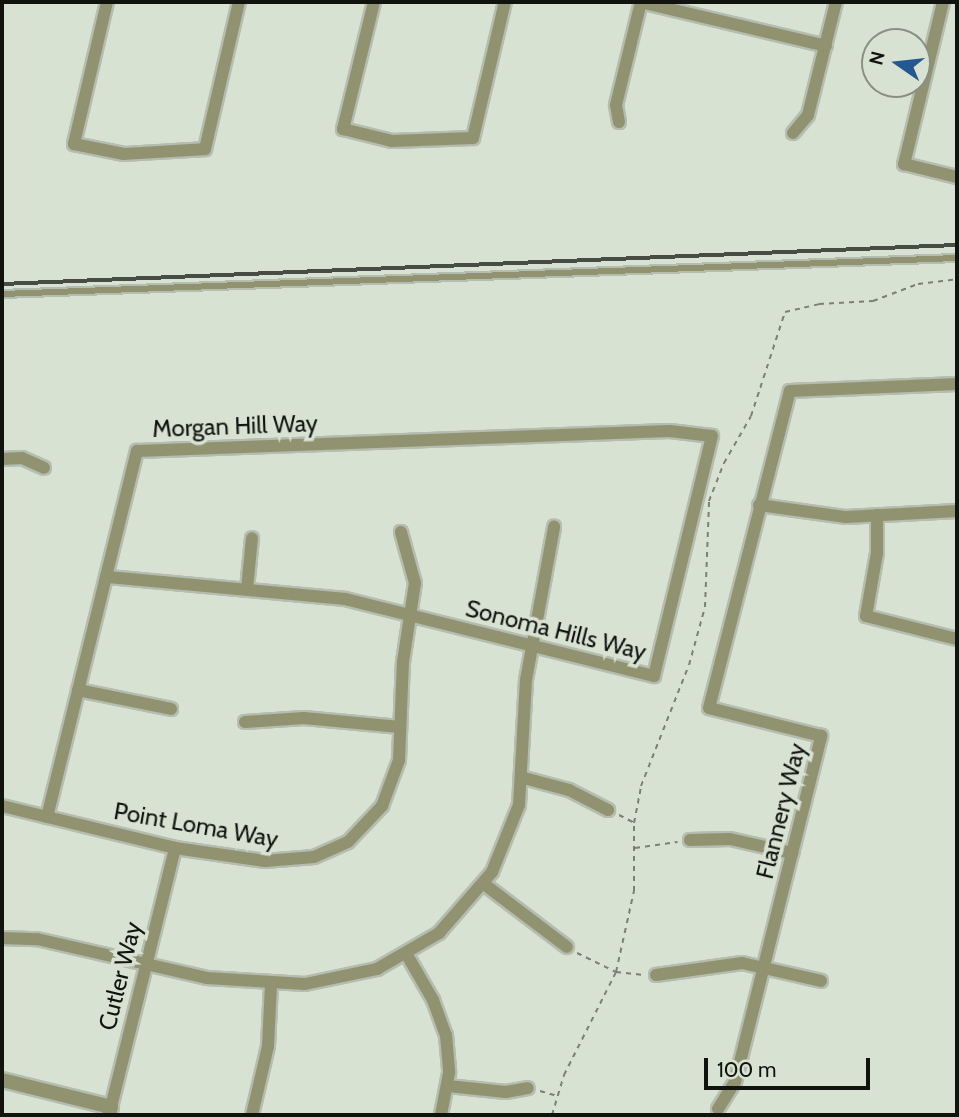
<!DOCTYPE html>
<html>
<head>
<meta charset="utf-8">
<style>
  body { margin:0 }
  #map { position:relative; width:959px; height:1117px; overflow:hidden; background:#d8e2d2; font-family:Cabin,sans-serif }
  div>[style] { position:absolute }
  .path>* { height:2px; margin-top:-1px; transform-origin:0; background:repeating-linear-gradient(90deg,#798075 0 5px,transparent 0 10px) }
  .roads { filter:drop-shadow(2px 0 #b4bdaf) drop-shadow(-2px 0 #b4bdaf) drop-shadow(0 2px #b4bdaf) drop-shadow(0 -2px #b4bdaf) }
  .service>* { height:6px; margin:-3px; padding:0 3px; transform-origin:3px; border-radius:3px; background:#919270 }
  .minor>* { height:12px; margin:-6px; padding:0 6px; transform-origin:6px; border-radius:6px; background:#919270 }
  .tertiary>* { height:14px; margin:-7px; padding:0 7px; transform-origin:7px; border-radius:7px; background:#919270 }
  .rail>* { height:3.5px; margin:-1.75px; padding:0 1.75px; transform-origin:1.75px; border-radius:1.75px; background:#474c44 }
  span { translate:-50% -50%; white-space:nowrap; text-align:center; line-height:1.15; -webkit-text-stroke:7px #d8e2d2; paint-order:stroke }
  .street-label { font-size:24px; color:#10130e }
  .frame { position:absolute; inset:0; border:4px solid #10130e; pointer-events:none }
  .north { position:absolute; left:861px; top:28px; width:70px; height:70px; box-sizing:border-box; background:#d8e2d2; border:2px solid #888f84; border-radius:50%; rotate:284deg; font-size:19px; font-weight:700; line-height:28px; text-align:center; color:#10130e }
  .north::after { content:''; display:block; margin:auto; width:24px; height:32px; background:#235890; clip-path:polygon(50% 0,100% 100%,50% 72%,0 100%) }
  .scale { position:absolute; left:704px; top:1058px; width:166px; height:32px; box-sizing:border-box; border:4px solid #10130e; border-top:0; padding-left:9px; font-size:21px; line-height:24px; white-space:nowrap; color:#10130e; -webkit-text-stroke:5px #d8e2d2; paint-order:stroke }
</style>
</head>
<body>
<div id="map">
  <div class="path">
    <i style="left:619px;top:815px;width:16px;rotate:27deg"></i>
    <i style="left:635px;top:848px;width:43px;rotate:-7.9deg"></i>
    <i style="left:577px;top:953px;width:43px;rotate:26deg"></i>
    <i style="left:616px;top:972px;width:28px;rotate:6deg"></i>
    <i style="left:540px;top:1091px;width:19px;rotate:16deg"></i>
    <i style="left:552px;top:1115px;width:42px;rotate:-73.3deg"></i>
    <i style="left:564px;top:1075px;width:115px;rotate:-63.2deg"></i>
    <i style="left:616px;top:972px;width:83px;rotate:-77.5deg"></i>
    <i style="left:634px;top:891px;width:68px;rotate:-90deg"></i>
    <i style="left:634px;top:823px;width:38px;rotate:-79deg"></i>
    <i style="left:641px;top:786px;width:130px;rotate:-68.4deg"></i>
    <i style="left:689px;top:665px;width:60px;rotate:-74.6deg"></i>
    <i style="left:705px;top:607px;width:106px;rotate:-87.8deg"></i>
    <i style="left:709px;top:501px;width:41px;rotate:-68.5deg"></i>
    <i style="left:724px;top:463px;width:54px;rotate:-60.1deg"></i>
    <i style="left:751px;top:416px;width:109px;rotate:-71.9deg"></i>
    <i style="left:785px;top:312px;width:35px;rotate:-13deg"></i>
    <i style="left:819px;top:304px;width:54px;rotate:-3.2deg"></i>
    <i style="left:873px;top:301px;width:48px;rotate:-20.7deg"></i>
    <i style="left:918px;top:284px;width:39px;rotate:-7deg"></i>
  </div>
  <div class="roads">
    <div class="service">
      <i style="left:2px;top:294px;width:956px;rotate:-2.16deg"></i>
    </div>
    <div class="minor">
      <i style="left:107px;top:2px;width:146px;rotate:103.1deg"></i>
      <i style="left:74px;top:144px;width:51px;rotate:11.3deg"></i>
      <i style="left:124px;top:154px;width:81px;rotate:-3.5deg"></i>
      <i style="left:205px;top:149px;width:151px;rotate:-77deg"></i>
      <i style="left:374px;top:2px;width:131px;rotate:103.7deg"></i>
      <i style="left:343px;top:129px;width:50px;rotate:13.8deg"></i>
      <i style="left:392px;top:141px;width:81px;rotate:-2.1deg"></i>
      <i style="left:473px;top:138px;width:140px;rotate:-76.8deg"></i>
      <i style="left:640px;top:2px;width:191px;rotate:13.3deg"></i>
      <i style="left:943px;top:2px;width:167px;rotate:103.5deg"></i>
      <i style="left:904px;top:164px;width:55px;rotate:13.8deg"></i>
      <i style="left:619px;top:122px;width:17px;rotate:-100deg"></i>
      <i style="left:616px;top:105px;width:106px;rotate:-76.4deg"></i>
      <i style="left:793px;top:133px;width:23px;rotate:-50deg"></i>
      <i style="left:808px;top:115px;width:116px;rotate:-76.1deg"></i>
      <i style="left:2px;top:459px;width:20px;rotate:-3deg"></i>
      <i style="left:22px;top:458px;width:24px;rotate:24deg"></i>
      <i style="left:759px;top:505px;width:88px;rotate:7.9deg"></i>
      <i style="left:846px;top:517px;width:111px;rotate:-3.1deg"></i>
      <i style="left:877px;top:515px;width:38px;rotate:90deg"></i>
      <i style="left:877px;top:553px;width:64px;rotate:99.9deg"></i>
      <i style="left:866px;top:616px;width:94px;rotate:14.2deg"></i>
      <i style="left:247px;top:589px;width:51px;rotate:-84.4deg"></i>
      <i style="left:78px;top:690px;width:95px;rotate:11.5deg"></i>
      <i style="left:245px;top:722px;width:59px;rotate:-3.9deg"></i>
      <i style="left:304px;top:718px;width:96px;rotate:5.4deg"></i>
      <i style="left:524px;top:778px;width:47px;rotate:14.9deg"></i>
      <i style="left:569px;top:790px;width:44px;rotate:27.1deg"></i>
      <i style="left:2px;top:806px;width:178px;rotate:13.6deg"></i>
      <i style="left:175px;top:848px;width:91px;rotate:8.2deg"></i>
      <i style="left:265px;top:861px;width:49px;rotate:-4.7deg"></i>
      <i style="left:314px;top:857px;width:37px;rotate:-24deg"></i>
      <i style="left:348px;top:842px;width:50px;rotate:-46.6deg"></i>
      <i style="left:382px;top:806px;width:49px;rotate:-69.7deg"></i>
      <i style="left:399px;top:760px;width:98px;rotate:-87.7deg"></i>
      <i style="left:403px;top:662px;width:80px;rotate:-81.4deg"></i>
      <i style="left:415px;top:583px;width:53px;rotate:-105.4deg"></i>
      <i style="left:47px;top:817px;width:377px;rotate:-76.2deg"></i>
      <i style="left:137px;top:451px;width:533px;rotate:-2.15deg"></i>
      <i style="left:670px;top:431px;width:42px;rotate:6.8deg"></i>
      <i style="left:712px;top:436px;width:247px;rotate:103.6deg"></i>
      <i style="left:654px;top:676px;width:318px;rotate:-166deg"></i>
      <i style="left:345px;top:599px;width:240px;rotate:-174.7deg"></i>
      <i style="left:690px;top:840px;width:40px;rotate:-1.4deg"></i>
      <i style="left:730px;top:839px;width:64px;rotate:12.7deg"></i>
      <i style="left:484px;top:884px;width:104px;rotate:37.2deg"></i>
      <i style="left:2px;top:938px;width:35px;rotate:2deg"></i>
      <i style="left:37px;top:939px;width:174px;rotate:12.9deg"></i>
      <i style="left:207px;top:978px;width:98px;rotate:3.5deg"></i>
      <i style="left:305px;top:984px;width:74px;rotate:-11.8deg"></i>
      <i style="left:377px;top:969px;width:72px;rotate:-30.1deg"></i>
      <i style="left:439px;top:933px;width:81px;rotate:-49deg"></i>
      <i style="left:492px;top:872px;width:72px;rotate:-68.1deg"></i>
      <i style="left:519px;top:805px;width:125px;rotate:-86.8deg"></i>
      <i style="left:526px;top:680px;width:156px;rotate:-79.6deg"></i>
      <i style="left:407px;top:955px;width:52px;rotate:60deg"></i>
      <i style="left:433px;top:1000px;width:37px;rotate:70deg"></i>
      <i style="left:446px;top:1035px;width:38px;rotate:85deg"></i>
      <i style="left:449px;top:1073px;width:43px;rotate:100.8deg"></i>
      <i style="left:656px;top:975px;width:87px;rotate:-7.9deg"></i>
      <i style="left:742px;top:963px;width:81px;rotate:12.8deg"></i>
      <i style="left:448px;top:1086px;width:58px;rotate:5.9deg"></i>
      <i style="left:506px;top:1092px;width:22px;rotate:-10deg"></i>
      <i style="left:111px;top:1107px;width:267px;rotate:-76.1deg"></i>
      <i style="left:718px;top:1109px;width:32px;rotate:-58deg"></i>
      <i style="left:735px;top:1082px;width:357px;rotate:-76deg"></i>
      <i style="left:821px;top:736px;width:115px;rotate:-166deg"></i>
      <i style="left:709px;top:708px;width:327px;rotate:-75.7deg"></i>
      <i style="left:790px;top:391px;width:167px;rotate:-2.4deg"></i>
      <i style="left:252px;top:1115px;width:71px;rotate:-76.9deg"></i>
      <i style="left:268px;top:1046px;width:62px;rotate:-87.2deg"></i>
    </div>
    <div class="tertiary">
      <i style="left:2px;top:1080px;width:112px;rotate:13.9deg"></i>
      <i style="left:111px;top:1107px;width:8px;rotate:104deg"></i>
    </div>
  </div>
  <div class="rail">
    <i style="left:2px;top:284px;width:956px;rotate:-2.34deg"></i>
  </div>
  <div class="street-label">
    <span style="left:235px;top:426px;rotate:-2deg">Morgan Hill Way</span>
    <span style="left:556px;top:630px;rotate:14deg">Sonoma Hills Way</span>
    <span style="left:781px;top:811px;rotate:-76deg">Flannery Way</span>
    <span style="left:196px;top:825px;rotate:10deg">Point Loma Way</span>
    <span style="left:120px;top:976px;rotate:-76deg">Cutler Way</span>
  </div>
  <div class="frame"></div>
  <div class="north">N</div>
  <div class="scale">100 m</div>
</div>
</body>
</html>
